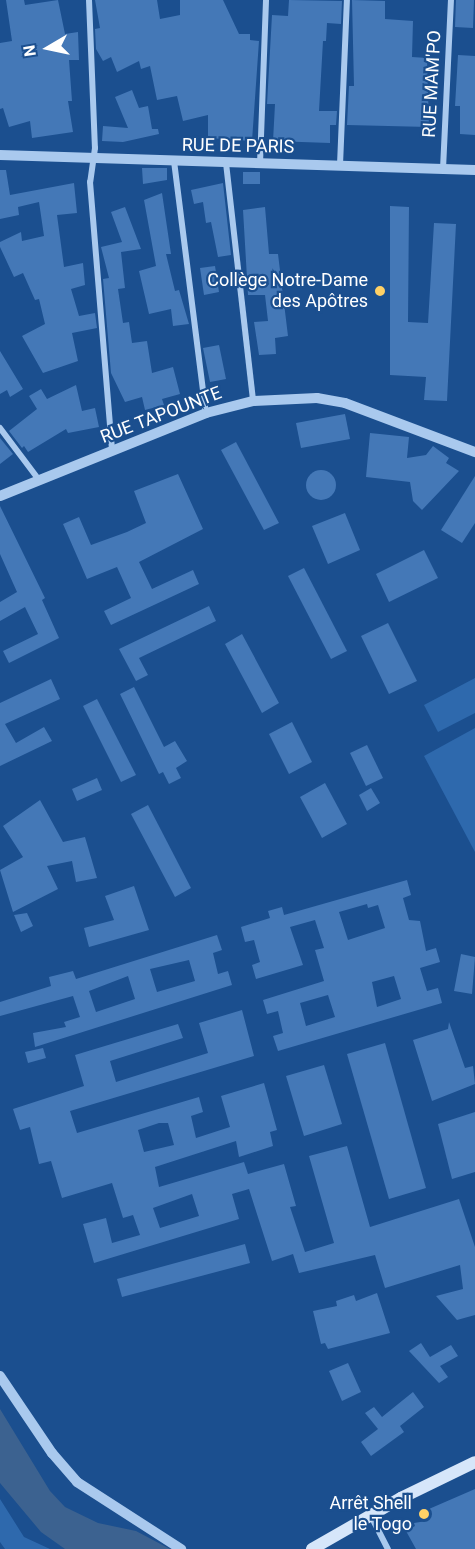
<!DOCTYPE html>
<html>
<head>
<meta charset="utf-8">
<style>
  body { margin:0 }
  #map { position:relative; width:475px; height:1549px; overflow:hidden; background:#1b4f8f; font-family:Roboto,sans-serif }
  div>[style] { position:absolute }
  .green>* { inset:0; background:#2e69ad }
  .water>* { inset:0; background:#3c6290 }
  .building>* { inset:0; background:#4478b7 }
  .round { border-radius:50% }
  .minor>* { height:6px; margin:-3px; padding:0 3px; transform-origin:3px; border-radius:3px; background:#a9c9ee }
  .tertiary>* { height:10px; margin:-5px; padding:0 5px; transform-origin:5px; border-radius:5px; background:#a9c9ee }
  .secondary>* { height:12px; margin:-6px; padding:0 6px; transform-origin:6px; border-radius:6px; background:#d6e6fa }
  .dots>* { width:16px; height:16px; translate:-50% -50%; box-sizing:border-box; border:3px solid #1b4f8f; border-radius:50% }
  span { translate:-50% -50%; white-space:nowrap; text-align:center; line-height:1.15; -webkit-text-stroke:4.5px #1b4f8f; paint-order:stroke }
  .street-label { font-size:18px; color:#fff }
  .poi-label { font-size:18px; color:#fff }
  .right { translate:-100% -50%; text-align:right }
  .north { position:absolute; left:18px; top:18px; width:60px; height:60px; -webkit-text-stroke:4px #1b4f8f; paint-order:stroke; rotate:261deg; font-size:16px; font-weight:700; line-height:24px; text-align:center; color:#fff }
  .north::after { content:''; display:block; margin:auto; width:21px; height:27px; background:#fff; clip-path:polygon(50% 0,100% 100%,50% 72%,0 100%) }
</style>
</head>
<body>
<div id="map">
  <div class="green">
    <i style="clip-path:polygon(475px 678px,475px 713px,438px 732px,424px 705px)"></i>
    <i style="clip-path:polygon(475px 728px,475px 852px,424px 756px)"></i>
    <i style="clip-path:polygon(0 1499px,24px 1537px,50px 1549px,5px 1549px,0 1542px)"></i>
  </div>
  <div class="water">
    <i style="clip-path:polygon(0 1409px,50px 1491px,65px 1507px,98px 1523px,136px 1531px,170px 1549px,65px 1549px,41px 1532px,0 1483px)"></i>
  </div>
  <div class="building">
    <i style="clip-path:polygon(6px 0,24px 0,25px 5px,58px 0,65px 34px,78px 32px,79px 60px,69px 60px,72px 101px,68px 101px,73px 132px,32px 138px,30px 121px,9px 127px,3px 108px,0 109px,0 43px,12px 41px)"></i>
    <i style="clip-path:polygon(95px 0,157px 0,160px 19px,180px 15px,180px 0,223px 0,239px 34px,250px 34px,250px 40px,259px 41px,252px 141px,208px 138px,208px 115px,183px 121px,177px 96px,157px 100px,150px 66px,141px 69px,139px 61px,117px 72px,111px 57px,103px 61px,96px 49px,95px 29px,100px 28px)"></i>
    <i style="clip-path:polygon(289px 0,342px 1px,341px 24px,327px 23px,326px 41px,323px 41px,319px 111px,337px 111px,336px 125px,330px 125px,330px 143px,273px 141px,275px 104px,267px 104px,272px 15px,288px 16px)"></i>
    <i style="clip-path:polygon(352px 0,385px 1px,385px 19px,413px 21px,412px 57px,427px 58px,429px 127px,347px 125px,349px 86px,354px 86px)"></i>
    <i style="clip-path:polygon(456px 0,474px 0,473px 28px,455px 27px)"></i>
    <i style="clip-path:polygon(458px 55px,475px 56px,475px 135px,460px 134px,460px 106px,455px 106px)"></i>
    <i style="clip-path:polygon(132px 90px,139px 108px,148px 106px,152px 129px,158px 129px,159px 134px,123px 142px,102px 141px,103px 126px,128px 128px,115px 97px)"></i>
    <i style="clip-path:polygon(142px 168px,167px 168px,167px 180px,143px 184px)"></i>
    <i style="clip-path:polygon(0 170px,6px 170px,10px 195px,74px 183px,77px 213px,57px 215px,64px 267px,83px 263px,85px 285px,71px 289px,79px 316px,95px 313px,97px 328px,72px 333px,78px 361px,43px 373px,22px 336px,45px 324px,39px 299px,35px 300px,23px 273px,14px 277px,0 247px,0 242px,21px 232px,22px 241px,44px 236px,39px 202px,18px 207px,19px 215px,0 219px)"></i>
    <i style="clip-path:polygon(243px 172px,260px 172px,260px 184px,243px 184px)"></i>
    <i style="clip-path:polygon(223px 183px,231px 255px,218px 257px,211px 222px,206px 223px,203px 202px,194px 204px,191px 190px)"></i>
    <i style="clip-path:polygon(162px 193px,171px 254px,166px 254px,175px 291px,179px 290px,189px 324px,173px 326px,171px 309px,149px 314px,139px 271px,156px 266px,144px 200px)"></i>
    <i style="clip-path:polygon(390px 206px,409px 207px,408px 322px,428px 323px,434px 223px,456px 224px,447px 401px,424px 400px,426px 377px,390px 375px)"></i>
    <i style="clip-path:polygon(125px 207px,141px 249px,121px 252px,125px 288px,118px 289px,123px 323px,129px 322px,132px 343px,147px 341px,152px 373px,173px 367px,180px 394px,162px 399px,164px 405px,145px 410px,142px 397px,125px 402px,111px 373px,103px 279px,109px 278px,101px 247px,122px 242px,111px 212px)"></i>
    <i style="clip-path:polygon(265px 207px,269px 254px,278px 254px,288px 336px,275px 338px,276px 354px,259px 355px,254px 322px,268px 321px,265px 295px,248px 295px,243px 210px)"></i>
    <i style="clip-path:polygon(215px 266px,219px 292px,204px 295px,200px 268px)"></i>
    <i style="clip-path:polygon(219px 345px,226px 379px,210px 382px,203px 348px)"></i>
    <i style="clip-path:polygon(0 351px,23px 389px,10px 397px,7px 390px,0 394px)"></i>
    <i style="clip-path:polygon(76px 385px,82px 411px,95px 408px,99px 427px,68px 433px,66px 429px,28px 452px,24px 446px,22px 448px,9px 431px,37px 409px,29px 396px,41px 389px,47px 399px)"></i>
    <i style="clip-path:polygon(345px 414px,350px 439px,301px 448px,296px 423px)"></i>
    <i style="clip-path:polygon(370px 433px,409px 437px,407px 458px,426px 455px,433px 446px,449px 458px,446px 463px,459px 471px,422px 510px,413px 501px,410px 482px,366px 477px)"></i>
    <i style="clip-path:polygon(0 438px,13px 454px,0 464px)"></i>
    <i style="clip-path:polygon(236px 442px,279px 523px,264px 530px,221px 450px)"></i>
    <i class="round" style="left:306px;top:470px;width:30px;height:30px"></i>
    <i style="clip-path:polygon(178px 474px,203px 529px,139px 562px,152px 589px,193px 570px,199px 584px,111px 625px,104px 611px,131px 598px,117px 567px,87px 579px,63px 524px,79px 517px,91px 545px,127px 532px,146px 523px,134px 491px)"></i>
    <i style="clip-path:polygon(475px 476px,475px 523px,462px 543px,441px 530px)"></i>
    <i style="clip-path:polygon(0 506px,45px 598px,42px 600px,59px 638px,9px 663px,3px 651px,38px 634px,25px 607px,0 621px,0 602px,17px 592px,0 554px)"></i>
    <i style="clip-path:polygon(345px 513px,360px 550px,328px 564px,312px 526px)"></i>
    <i style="clip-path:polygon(424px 550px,438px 578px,389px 602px,376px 574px)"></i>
    <i style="clip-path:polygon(304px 568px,347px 651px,331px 659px,288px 576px)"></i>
    <i style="clip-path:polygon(209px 606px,216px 621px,139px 658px,148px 675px,136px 681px,119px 649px)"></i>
    <i style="clip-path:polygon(388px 623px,417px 681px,389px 694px,361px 636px)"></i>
    <i style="clip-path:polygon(242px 634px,279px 703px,262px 713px,225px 644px)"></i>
    <i style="clip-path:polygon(51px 679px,60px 699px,5px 724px,16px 743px,44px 727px,52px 741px,0 766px,0 703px)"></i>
    <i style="clip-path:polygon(134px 687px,164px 747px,175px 741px,187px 761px,176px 768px,181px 778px,169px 784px,163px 772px,159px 774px,120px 694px)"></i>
    <i style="clip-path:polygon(97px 699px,136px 775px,121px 782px,83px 706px)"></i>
    <i style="clip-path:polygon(292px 722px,312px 762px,289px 774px,269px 734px)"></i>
    <i style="clip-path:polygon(367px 745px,383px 778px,366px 786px,350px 753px)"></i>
    <i style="clip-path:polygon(97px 778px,102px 790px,77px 801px,72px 789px)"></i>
    <i style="clip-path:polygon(325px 783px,347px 824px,322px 838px,300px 797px)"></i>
    <i style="clip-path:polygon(371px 788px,380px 803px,367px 811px,359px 795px)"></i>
    <i style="clip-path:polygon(40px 800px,63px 842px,85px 837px,97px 878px,76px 882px,72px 861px,47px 866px,58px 889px,13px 912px,0 870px,23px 857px,3px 826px)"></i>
    <i style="clip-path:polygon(148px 805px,191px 888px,175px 897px,131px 814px)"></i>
    <i style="clip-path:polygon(evenodd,407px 880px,411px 895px,403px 898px,409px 920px,420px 921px,426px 951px,436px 948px,440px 962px,420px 968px,427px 991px,438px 988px,442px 1003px,278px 1051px,273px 1036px,283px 1033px,278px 1011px,267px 1014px,263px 1000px,324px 981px,315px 950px,324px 948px,315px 920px,290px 927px,303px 965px,256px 979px,252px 965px,260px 962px,254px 940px,245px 942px,241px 927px,270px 918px,268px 911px,282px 907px,284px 915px,407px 880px,367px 904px,368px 908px,378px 905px,385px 928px,348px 940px,339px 912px,367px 904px,407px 880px,394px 976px,401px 999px,377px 1007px,372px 982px,394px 976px,407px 880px,328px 995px,335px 1017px,306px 1026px,300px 1003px,328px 995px)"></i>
    <i style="clip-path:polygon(134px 886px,149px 930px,89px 947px,84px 928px,114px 920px,105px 896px)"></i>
    <i style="clip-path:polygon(27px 913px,33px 926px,21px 932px,14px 915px)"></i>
    <i style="clip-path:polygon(evenodd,217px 935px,222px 950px,213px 953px,218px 974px,228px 971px,232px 985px,35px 1047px,33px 1033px,66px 1027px,64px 1022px,80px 1017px,73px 996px,0 1016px,0 1002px,51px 986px,49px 977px,73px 971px,76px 979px,217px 935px,189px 960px,195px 981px,157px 992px,150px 969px,189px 960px,217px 935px,128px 976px,135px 999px,96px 1012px,89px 991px,128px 976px)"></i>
    <i style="clip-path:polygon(461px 954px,475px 957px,472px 994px,454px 991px)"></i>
    <i style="clip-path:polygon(evenodd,242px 1010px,254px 1056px,70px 1111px,77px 1133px,199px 1097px,203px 1112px,191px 1116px,196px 1138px,230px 1127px,221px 1096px,264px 1083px,277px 1130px,270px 1132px,273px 1146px,239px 1157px,236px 1141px,155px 1167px,159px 1187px,244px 1162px,248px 1174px,284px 1164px,296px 1206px,290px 1207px,305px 1252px,334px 1243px,309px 1156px,347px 1146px,370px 1227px,459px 1199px,475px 1247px,475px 1315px,457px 1320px,436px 1296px,463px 1289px,460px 1265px,385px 1288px,375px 1255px,299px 1273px,293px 1254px,272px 1261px,249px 1189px,232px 1194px,239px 1219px,94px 1263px,83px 1224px,106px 1218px,112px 1243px,140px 1235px,133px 1215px,123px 1218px,112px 1183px,62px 1198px,51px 1161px,39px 1164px,30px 1127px,20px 1130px,13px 1109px,84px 1086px,75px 1055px,178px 1024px,183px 1038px,110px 1061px,116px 1082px,208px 1053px,199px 1023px,242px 1010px,159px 1123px,168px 1123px,174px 1145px,144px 1152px,138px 1130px,159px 1123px,242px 1010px,192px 1194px,199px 1216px,160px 1228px,153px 1208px,192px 1194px)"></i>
    <i style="clip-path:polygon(449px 1022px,465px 1068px,473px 1066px,475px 1084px,432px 1101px,413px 1040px,448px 1029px)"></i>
    <i style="clip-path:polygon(385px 1043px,426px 1188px,389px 1199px,347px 1054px)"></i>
    <i style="clip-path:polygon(43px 1048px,46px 1058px,28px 1063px,25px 1052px)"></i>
    <i style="clip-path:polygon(324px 1065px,342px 1124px,304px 1136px,286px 1076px)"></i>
    <i style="clip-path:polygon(475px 1112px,475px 1172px,452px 1179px,438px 1124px)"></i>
    <i style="clip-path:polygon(245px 1244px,250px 1263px,122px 1297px,117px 1279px)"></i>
    <i style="clip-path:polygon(377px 1293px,390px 1333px,328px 1349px,325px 1343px,321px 1344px,313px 1311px,337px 1306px,336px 1301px,354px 1295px,356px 1301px)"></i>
    <i style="clip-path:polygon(421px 1343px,430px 1357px,451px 1345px,458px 1356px,440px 1366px,448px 1377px,439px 1383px,409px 1351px)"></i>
    <i style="clip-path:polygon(348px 1363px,361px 1392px,342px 1401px,329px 1371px)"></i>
    <i style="clip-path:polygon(413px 1392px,424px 1407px,400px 1426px,404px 1432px,371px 1456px,361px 1442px,378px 1429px,365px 1413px,374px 1407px,382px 1417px)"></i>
    <i style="clip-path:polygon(475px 1489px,475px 1549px,416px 1549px,406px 1531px,415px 1526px,414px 1523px,426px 1521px,422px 1512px)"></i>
  </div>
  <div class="minor">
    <i style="left:89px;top:0;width:148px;rotate:87.7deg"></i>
    <i style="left:95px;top:148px;width:34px;rotate:98deg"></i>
    <i style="left:90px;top:182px;width:270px;rotate:85.3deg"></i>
    <i style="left:174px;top:161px;width:254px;rotate:82.8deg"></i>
    <i style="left:226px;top:163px;width:240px;rotate:83.5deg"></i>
    <i style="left:260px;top:164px;width:164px;rotate:-87.9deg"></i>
    <i style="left:340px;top:165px;width:165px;rotate:-87.6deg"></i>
    <i style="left:443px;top:169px;width:169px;rotate:-87.3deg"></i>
    <i style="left:0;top:428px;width:65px;rotate:53.1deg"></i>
    <i style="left:371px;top:1516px;width:37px;rotate:63deg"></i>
  </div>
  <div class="tertiary">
    <i style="left:0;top:155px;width:475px;rotate:1.8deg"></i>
    <i style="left:0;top:496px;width:222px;rotate:-21.9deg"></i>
    <i style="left:206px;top:413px;width:49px;rotate:-14.3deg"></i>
    <i style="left:253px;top:401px;width:64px;rotate:-2.7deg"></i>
    <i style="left:317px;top:398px;width:28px;rotate:10deg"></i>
    <i style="left:345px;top:403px;width:139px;rotate:20.7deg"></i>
    <i style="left:0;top:1376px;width:93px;rotate:56deg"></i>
    <i style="left:52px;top:1453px;width:38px;rotate:49deg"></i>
    <i style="left:77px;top:1482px;width:124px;rotate:32.8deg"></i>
  </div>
  <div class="secondary">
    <i style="left:312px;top:1549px;width:103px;rotate:-29.8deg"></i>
    <i style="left:401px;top:1498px;width:82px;rotate:-25.9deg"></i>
  </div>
  <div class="dots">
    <i style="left:380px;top:291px;background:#ffd166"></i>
    <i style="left:424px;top:1514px;background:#ffd166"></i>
  </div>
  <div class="street-label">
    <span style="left:432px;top:84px;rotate:-87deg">RUE MAM'PO</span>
    <span style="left:238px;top:146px;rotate:1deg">RUE DE PARIS</span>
    <span style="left:161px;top:415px;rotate:-21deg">RUE TAPOUNTE</span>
  </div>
  <div class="poi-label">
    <span class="right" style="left:368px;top:291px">Collège Notre-Dame<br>des Apôtres</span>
    <span class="right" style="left:412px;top:1514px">Arrêt Shell<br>le Togo</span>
  </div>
  <div class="north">N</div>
</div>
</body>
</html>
